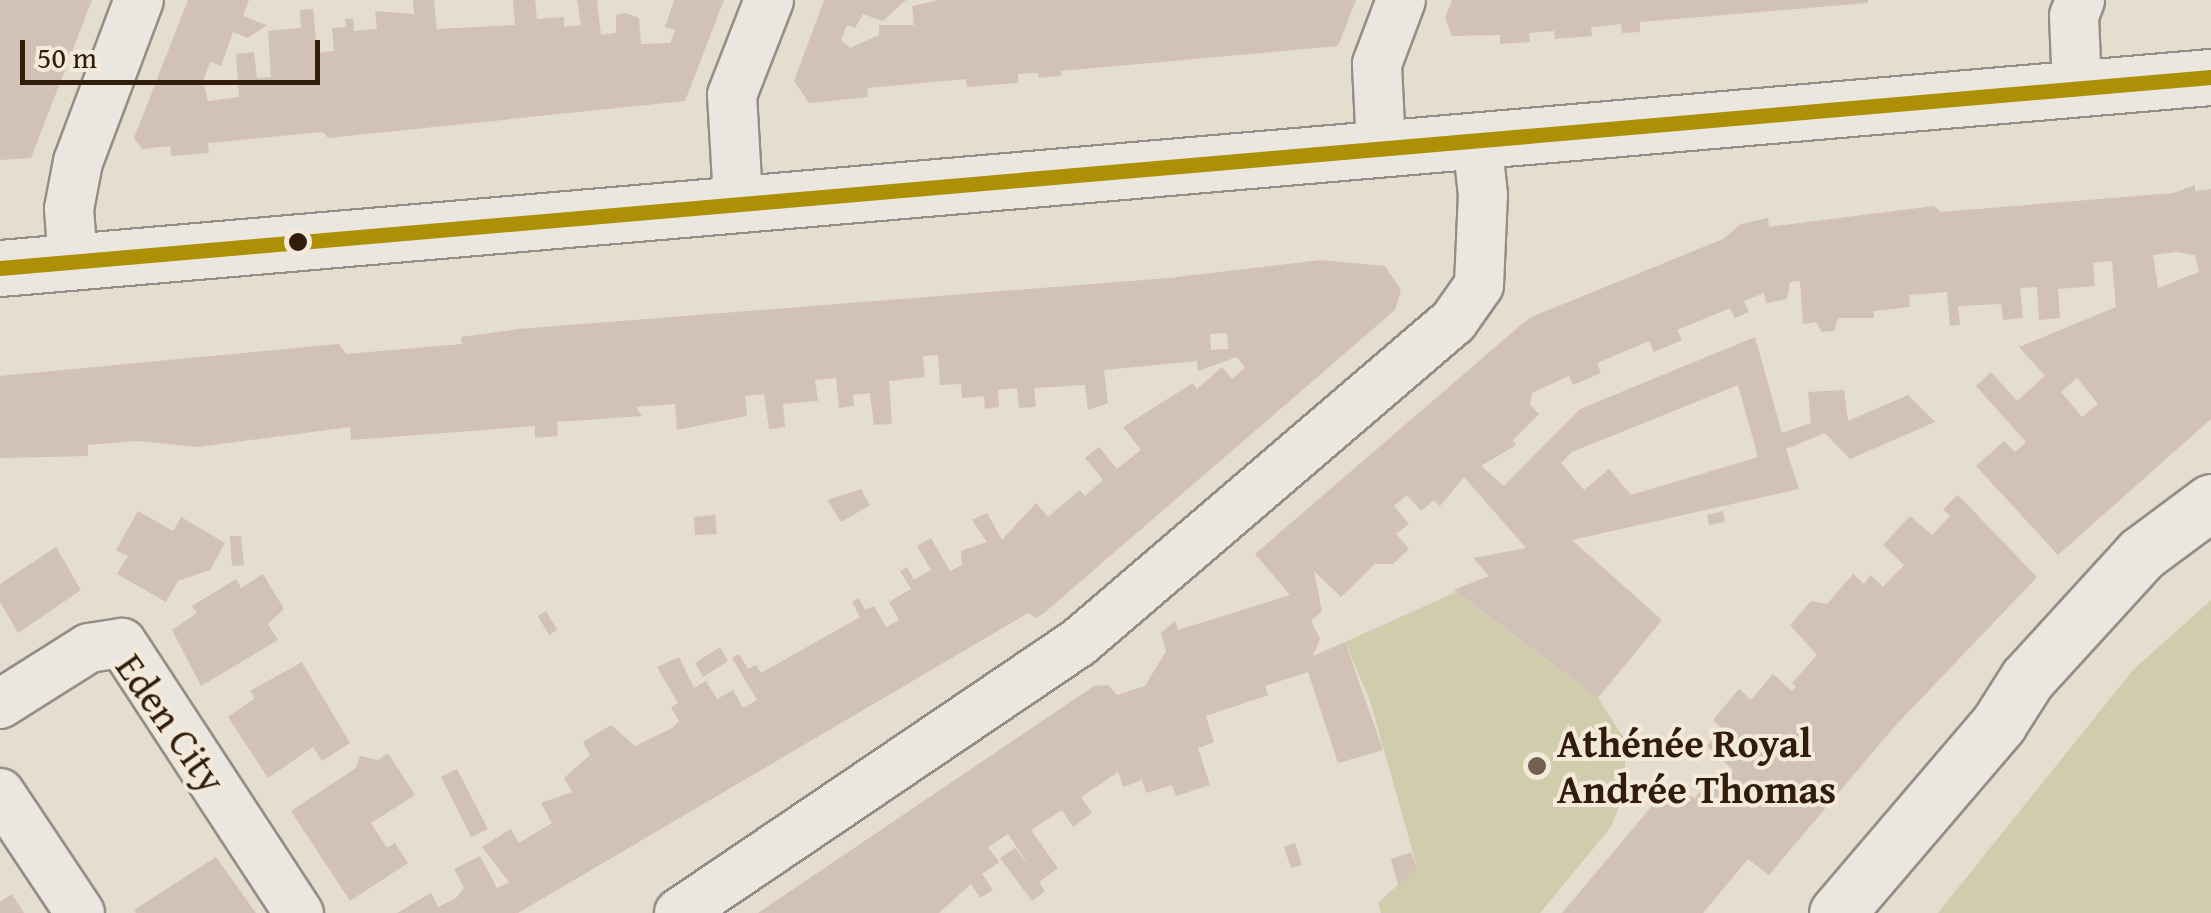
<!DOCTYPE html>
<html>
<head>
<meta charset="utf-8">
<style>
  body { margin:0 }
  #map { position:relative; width:2211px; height:913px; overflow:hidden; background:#e5ddcf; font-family:"Gentium Book Plus",serif }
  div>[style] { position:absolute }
  .green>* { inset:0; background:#d1ccac }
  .building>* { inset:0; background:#d1c1b6 }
  .roads { filter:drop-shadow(2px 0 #958e84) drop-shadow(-2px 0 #958e84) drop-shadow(0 2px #958e84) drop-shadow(0 -2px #958e84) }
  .street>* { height:48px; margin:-24px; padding:0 24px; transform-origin:24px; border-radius:24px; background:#eae6e0 }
  .secondary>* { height:55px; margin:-27.5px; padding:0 27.5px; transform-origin:27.5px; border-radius:27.5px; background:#eae6e0 }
  .bus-1>* { height:15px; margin:-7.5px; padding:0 7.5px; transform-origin:7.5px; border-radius:7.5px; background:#ad9005 }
  .dots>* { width:28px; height:28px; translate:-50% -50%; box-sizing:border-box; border:5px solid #f3eadb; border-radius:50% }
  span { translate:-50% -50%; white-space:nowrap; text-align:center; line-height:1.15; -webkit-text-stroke:8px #f3eadb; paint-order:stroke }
  .street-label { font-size:40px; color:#321d0a }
  .poi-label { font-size:40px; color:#321d0a; font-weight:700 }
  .left { translate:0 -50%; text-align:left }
  .scale { position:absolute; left:20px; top:40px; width:300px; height:45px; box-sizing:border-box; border:5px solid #321d0a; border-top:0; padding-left:12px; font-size:30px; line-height:35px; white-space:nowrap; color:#321d0a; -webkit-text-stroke:8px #f3eadb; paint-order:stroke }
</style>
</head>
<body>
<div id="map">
  <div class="green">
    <i style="clip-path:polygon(1456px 592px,1598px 698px,1625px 740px,1625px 792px,1611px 827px,1540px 913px,1381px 913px,1378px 903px,1417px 867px,1370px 701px,1345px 642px)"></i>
    <i style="clip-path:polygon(2211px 600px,2211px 913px,1938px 913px,2133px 670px)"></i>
  </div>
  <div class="building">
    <i style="clip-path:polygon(0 0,92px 0,31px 158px,0 160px)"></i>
    <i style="clip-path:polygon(188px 0,249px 0,243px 16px,267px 25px,248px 38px,233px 32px,221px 66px,210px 62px,203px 81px,208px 101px,239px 97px,236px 54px,254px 52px,257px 78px,271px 77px,268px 31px,301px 28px,300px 10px,313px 9px,317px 53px,334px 51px,332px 28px,346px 27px,345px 19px,353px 18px,354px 31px,377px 29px,375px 11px,414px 14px,413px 0,434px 0,437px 29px,515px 25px,513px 0,535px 0,537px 19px,564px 17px,564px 27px,581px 25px,577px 0,597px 0,601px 35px,616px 33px,616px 15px,626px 13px,639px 18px,641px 44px,670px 43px,675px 30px,665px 27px,674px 0,724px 0,685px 101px,328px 138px,323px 132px,208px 143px,209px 153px,171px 156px,170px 146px,142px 149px,134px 138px)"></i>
    <i style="clip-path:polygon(824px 0,906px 0,883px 21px,863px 14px,855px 28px,847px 25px,841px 40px,850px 48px,879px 35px,879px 25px,914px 25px,912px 6px,939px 0,1356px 0,1338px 46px,1061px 71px,1061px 76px,1039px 78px,1038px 73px,1018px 74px,1018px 83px,967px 87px,966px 79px,867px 88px,868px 97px,809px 103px,794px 81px)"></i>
    <i style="clip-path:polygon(1452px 0,1868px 0,1868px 3px,1640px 22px,1640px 32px,1622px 33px,1621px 24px,1591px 27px,1592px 36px,1555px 39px,1554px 31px,1529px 33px,1530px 42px,1500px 44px,1500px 35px,1452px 36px,1445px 18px)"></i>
    <i style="clip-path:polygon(evenodd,2195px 185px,2195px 191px,2211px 189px,2211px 419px,2058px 555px,1976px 466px,2004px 441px,2015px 452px,2026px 442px,1976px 386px,1991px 372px,2017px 401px,2045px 376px,2019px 347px,2116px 307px,2112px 261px,2093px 263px,2095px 286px,2058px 289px,2060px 318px,2039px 320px,2037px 287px,2020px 288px,2023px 318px,2003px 320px,2001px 304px,1958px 306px,1960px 325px,1950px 326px,1947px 292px,1909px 295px,1910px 307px,1874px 311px,1874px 318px,1838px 318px,1834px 331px,1822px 332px,1816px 322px,1803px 324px,1800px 281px,1790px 282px,1787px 299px,1766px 303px,1764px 293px,1744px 301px,1749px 312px,1735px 318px,1730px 308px,1677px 330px,1682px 340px,1654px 352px,1649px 341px,1597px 363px,1601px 373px,1573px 385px,1569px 376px,1532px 393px,1530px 405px,1539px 414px,1513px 440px,1516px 445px,1481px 466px,1504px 486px,1580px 409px,1755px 337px,1782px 433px,1811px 423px,1808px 392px,1844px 390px,1848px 421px,1908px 395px,1935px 422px,1850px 459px,1825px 433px,1786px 449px,1799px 489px,1572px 540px,1662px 620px,1598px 698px,1454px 590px,1489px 576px,1473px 558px,1526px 548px,1464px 477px,1440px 506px,1434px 500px,1421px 511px,1407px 495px,1394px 506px,1409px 524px,1396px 534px,1409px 549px,1393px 564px,1375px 564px,1341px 597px,1314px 571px,1322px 611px,1311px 621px,1320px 639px,1313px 656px,1345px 642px,1383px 750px,1338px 763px,1308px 672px,1265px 686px,1268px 695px,1206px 716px,1214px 742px,1198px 748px,1210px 785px,1176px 796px,1172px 785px,1146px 793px,1142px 780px,1123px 787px,1118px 772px,1081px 797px,1092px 813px,1073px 827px,1062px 810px,1031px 830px,1058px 868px,1039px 882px,1045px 891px,1032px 901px,1000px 858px,1015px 848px,1030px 867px,1008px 834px,988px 847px,999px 862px,982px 874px,993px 890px,980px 898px,971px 884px,939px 913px,758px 913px,1094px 686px,1108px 685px,1117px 695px,1145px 686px,1166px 651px,1161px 633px,1175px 621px,1178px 630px,1290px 595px,1255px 554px,1529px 318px,1723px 239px,1741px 224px,1768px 218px,1769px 227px,1934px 206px,1941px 212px,2173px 193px,2195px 185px,2176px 252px,2195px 255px,2199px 272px,2158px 288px,2153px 255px,2176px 252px,2195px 185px,2077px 378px,2098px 404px,2082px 417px,2061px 392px,2077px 378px,2195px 185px,1738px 385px,1758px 457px,1631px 495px,1609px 469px,1584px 490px,1561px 463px,1572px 452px,1738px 385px)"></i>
    <i style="clip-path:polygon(evenodd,1321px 260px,1385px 266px,1401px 290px,1395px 310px,1044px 613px,1036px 618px,1028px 613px,518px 913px,397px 913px,431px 893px,438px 907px,456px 898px,464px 888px,454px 869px,480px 856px,497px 888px,509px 882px,482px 847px,511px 829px,519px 843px,552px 823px,541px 803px,572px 792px,564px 778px,590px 755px,583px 742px,611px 725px,635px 746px,672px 728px,679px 721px,671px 707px,678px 703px,657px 667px,679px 657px,694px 688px,706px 681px,717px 699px,733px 690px,743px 708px,757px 700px,732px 658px,739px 654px,748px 669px,756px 665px,761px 673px,860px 617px,852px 602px,859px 598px,865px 610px,874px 606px,886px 627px,899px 620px,889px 602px,911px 589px,900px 571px,907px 567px,914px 580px,931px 570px,917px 546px,931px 538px,950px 571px,962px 565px,961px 551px,987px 542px,972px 520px,987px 513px,1002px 540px,1036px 503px,1048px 517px,1080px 490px,1085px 496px,1103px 480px,1085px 458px,1099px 447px,1117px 469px,1141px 450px,1123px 427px,1193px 383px,1197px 389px,1222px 367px,1232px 379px,1245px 368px,1237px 357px,1198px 371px,1197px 361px,1104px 370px,1108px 403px,1088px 410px,1085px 385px,1034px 388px,1036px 407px,1019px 408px,1017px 388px,998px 390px,999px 407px,985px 409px,984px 396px,962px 398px,961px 384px,940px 385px,938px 355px,923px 356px,925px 377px,889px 381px,892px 424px,874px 425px,870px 393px,853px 395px,854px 406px,839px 408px,836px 378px,815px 380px,818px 401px,783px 404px,785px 427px,769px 429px,764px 394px,745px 396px,747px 416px,677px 430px,675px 404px,636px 407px,642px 416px,557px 422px,558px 436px,535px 438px,535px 426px,351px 440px,350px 427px,198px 447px,138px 441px,88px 445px,88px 456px,0 458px,0 376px,339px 344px,346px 354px,462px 344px,461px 337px,519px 329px,1169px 278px,1321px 260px,1227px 333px,1228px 349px,1211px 350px,1210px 334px,1227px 333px)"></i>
    <i style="clip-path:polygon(861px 489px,870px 505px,841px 522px,827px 500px)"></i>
    <i style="clip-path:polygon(1958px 495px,2037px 577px,1895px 726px,1769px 875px,1748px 859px,1703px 913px,1562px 913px,1667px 788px,1695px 798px,1707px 782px,1717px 788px,1733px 770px,1707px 746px,1722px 729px,1713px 720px,1739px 689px,1751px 700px,1773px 674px,1792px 691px,1796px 687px,1792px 683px,1817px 655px,1790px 625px,1811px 601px,1827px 604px,1853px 574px,1864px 584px,1871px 575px,1883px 587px,1904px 565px,1883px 545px,1910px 516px,1932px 535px,1950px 516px,1943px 509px)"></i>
    <i style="clip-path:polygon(138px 511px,173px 531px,181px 517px,225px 543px,210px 570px,178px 581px,166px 602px,117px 574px,128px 556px,116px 550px)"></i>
    <i style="clip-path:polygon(1723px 511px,1725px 522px,1709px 525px,1707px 515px)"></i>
    <i style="clip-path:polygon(715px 515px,717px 534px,695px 535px,694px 517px)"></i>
    <i style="clip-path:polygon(230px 536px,241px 536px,244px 565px,232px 566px)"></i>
    <i style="clip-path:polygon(56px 547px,81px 590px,18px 633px,0 602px,0 584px)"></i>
    <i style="clip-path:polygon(263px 574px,284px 609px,268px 624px,278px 640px,201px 686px,172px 630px,197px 613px,192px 606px,236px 579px,241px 588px)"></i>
    <i style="clip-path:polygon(546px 611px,557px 630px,549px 635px,538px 616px)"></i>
    <i style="clip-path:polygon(720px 647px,728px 661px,703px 677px,695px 663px)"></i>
    <i style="clip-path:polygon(302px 662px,350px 743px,322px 761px,313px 747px,268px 778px,228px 717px,255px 698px,250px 691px)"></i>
    <i style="clip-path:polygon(388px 753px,415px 795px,371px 823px,387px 848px,395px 843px,408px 863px,350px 901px,291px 811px,356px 768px,360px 756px,378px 760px)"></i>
    <i style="clip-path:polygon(457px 769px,488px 829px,471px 837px,441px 777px)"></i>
    <i style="clip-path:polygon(1295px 843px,1302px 865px,1291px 868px,1284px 847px)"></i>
    <i style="clip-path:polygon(1411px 852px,1417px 868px,1398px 885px,1391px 859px)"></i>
    <i style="clip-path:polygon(216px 857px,256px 913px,136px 913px,134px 910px)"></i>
    <i style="clip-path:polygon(12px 894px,24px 913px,0 913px,0 902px)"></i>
  </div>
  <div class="roads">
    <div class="street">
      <i style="left:2077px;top:88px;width:72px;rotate:-92.4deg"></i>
      <i style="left:2074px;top:16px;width:17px;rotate:-69deg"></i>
      <i style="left:1381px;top:147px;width:83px;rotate:-92.8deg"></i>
      <i style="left:1377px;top:64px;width:68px;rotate:-69.4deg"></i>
      <i style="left:738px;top:199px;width:104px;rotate:-93.3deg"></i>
      <i style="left:732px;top:95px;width:102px;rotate:-68.7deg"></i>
      <i style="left:73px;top:262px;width:53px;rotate:-94.3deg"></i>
      <i style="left:69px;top:209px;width:48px;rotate:-79.2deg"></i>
      <i style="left:78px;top:162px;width:173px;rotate:-69.4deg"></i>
      <i style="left:0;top:704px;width:105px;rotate:-32.2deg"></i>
      <i style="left:89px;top:648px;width:33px;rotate:-9deg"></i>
      <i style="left:122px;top:643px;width:323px;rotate:56.8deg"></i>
      <i style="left:0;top:793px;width:144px;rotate:56.3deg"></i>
      <i style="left:679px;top:913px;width:482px;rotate:-34.1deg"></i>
      <i style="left:1078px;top:643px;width:494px;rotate:-40.6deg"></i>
      <i style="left:1453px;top:322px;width:45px;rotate:-54.9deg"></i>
      <i style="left:1479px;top:285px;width:90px;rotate:-87.5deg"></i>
      <i style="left:1483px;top:195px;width:55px;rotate:-96.2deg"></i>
    </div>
    <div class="secondary">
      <i style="left:0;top:268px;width:2219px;rotate:-4.94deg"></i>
      <i style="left:1837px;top:913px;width:250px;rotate:-49.5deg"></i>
      <i style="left:1999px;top:723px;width:52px;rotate:-57.5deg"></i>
      <i style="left:2027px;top:679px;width:169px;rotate:-47.6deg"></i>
      <i style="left:2141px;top:554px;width:87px;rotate:-36.6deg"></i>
    </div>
  </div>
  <div class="bus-1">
    <i style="left:0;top:268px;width:2219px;rotate:-4.94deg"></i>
  </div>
  <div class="dots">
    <i style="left:298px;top:242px;background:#321d0a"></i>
    <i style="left:1537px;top:766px;background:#71604f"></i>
  </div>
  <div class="street-label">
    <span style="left:171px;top:723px;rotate:55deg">Eden City</span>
  </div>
  <div class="poi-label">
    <span class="left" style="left:1557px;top:766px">Athénée Royal<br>Andrée Thomas</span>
  </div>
  <div class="scale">50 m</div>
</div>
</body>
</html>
